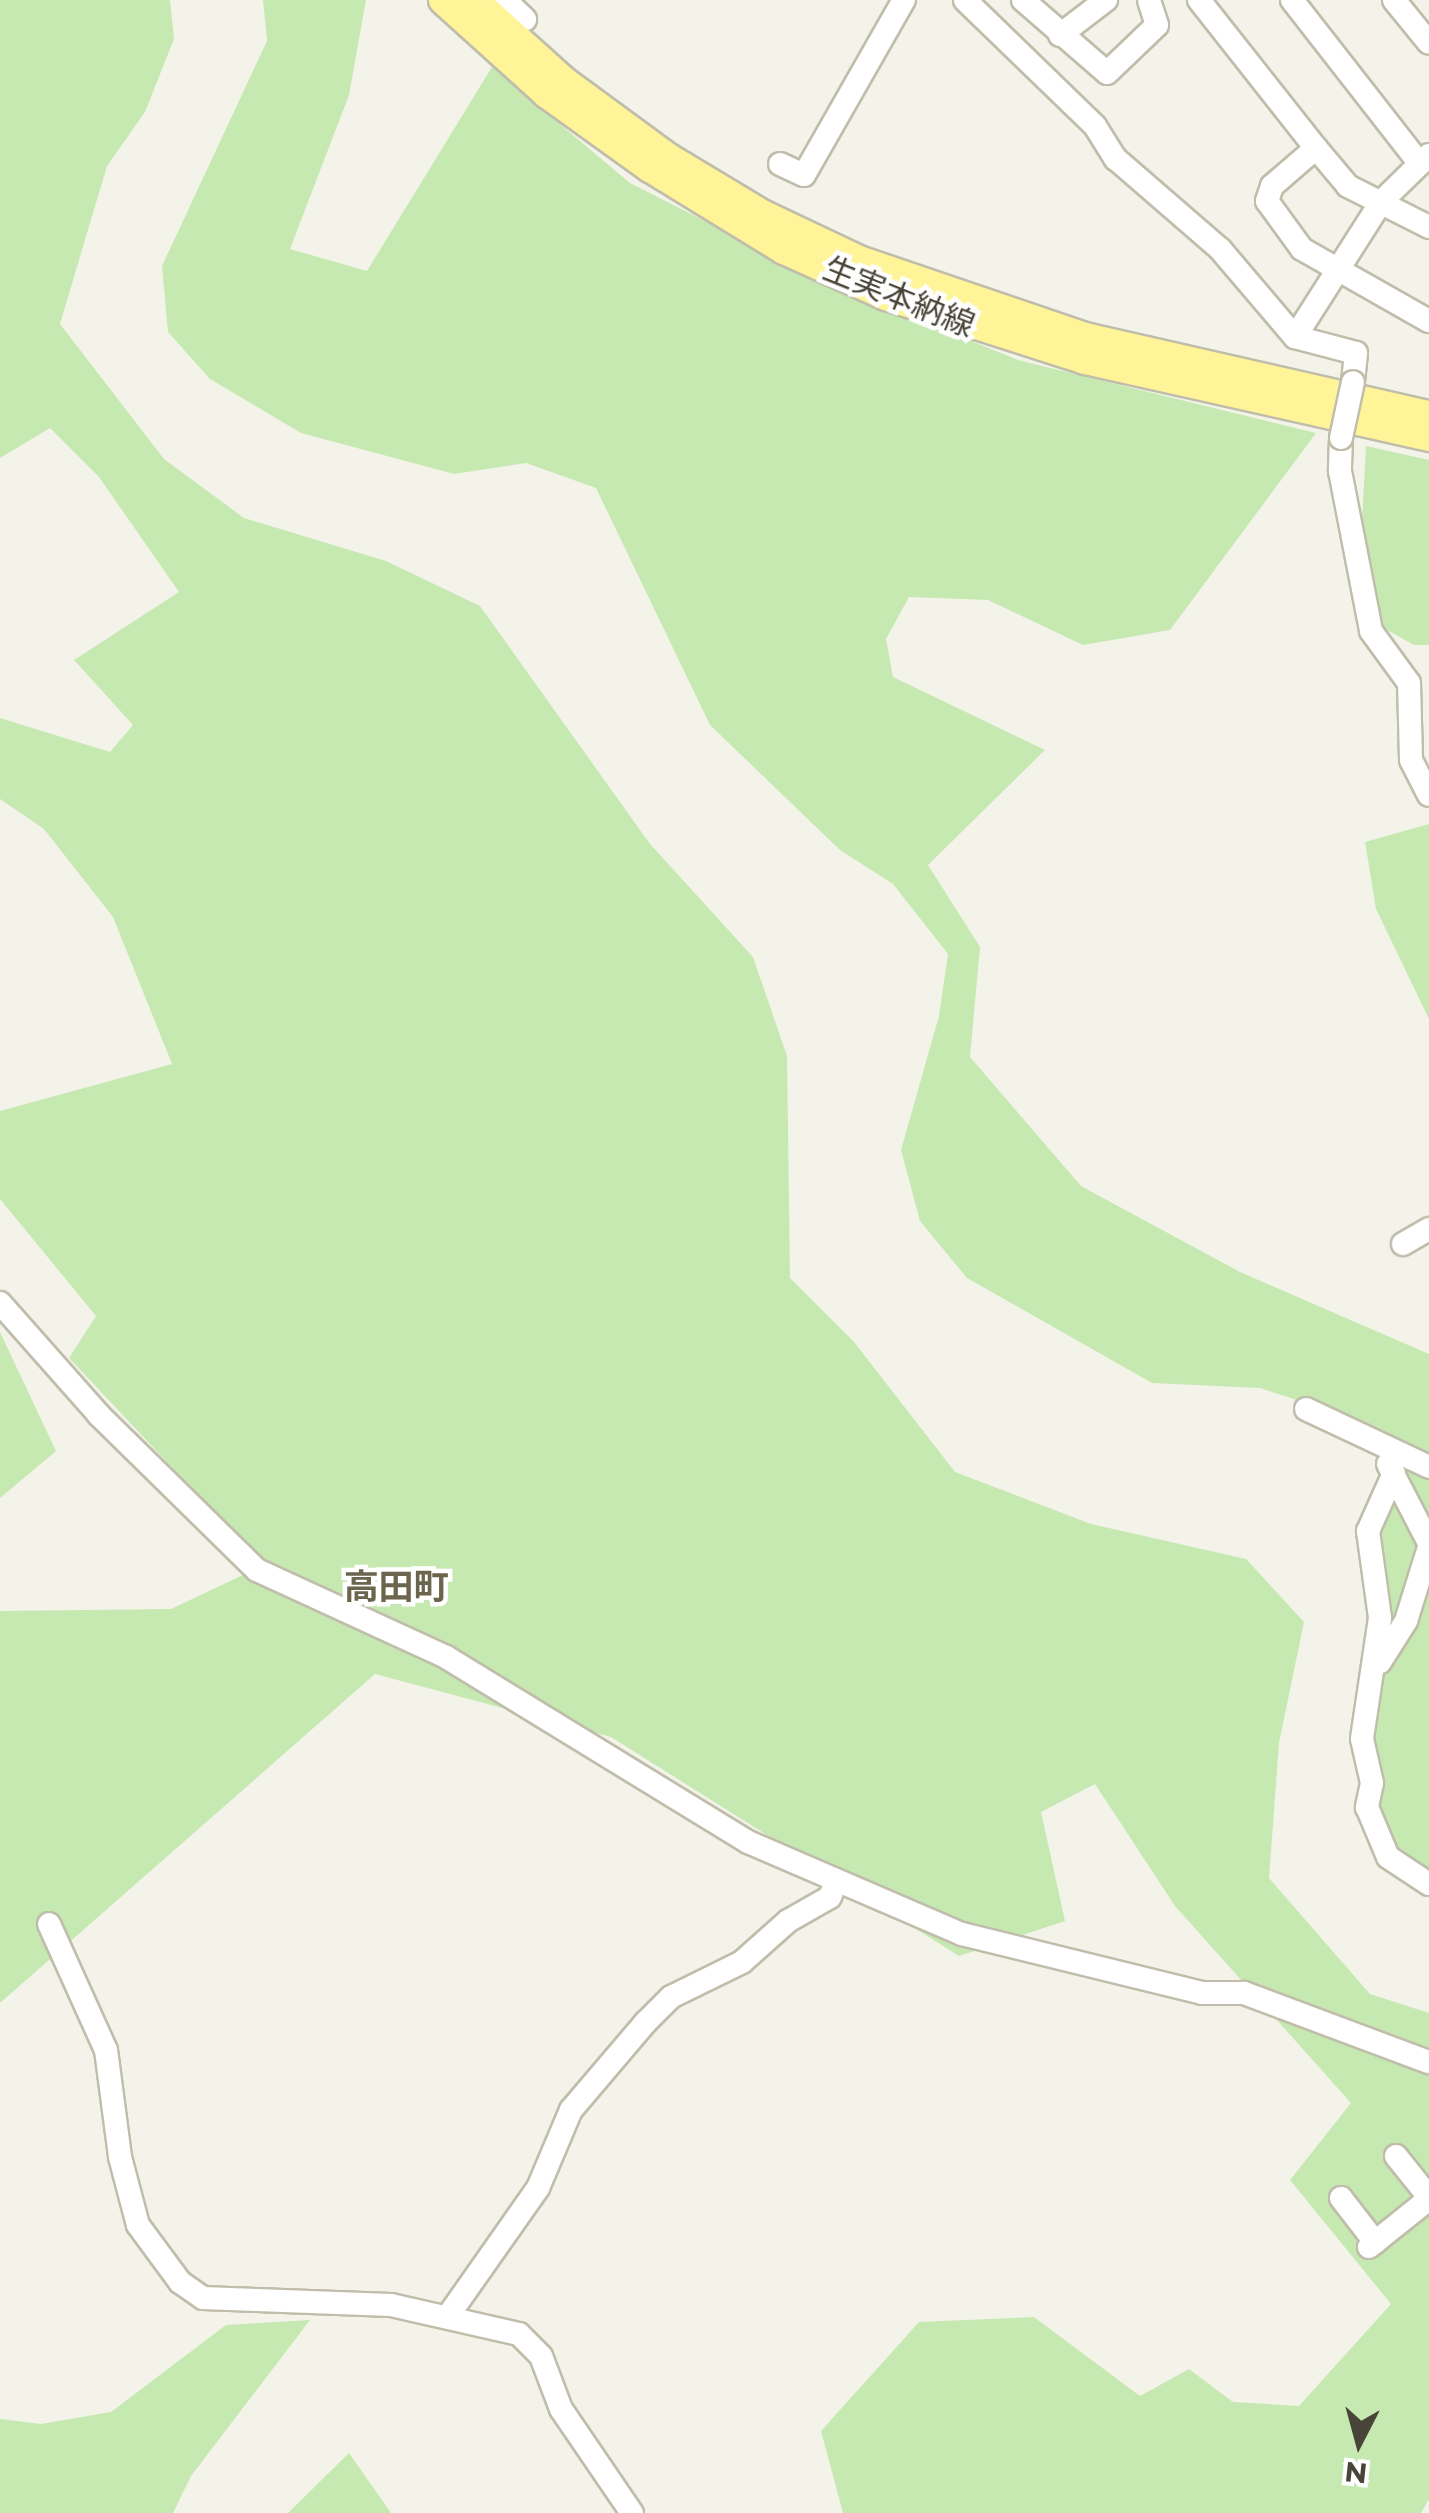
<!DOCTYPE html>
<html>
<head>
<meta charset="utf-8">
<style>
  body { margin:0 }
  #map { position:relative; width:1429px; height:2513px; overflow:hidden; background:#f4f3e9; font-family:Montserrat,"Noto Sans JP",sans-serif }
  div>[style] { position:absolute }
  .green>* { inset:0; background:#c6e9b1 }
  .roads { filter:drop-shadow(2px 0 #c0bdab) drop-shadow(-2px 0 #c0bdab) drop-shadow(0 2px #c0bdab) drop-shadow(0 -2px #c0bdab) }
  .minor>* { height:22px; margin:-11px; padding:0 11px; transform-origin:11px; border-radius:11px; background:#fff }
  .major>* { height:28px; margin:-14px; padding:0 14px; transform-origin:14px; border-radius:14px; background:#fff497 }
  .bridges { filter:drop-shadow(2px 0 #c0bdab) drop-shadow(-2px 0 #c0bdab) drop-shadow(0 2px #c0bdab) drop-shadow(0 -2px #c0bdab) }
  .minor-bridge>* { height:22px; margin:-11px; padding:0 11px; transform-origin:11px; border-radius:11px; background:#fff }
  span { translate:-50% -50%; white-space:nowrap; text-align:center; line-height:1.15; -webkit-text-stroke:9px #fff; paint-order:stroke }
  .street-label { font-size:32px; color:#484437 }
  .neighbourhood-label { font-size:35px; color:#6b654e; font-weight:700 }
  .north { position:absolute; left:1309px; top:2393px; width:100px; height:100px; -webkit-text-stroke:8px #fff; paint-order:stroke; rotate:186deg; font-size:28px; font-weight:700; line-height:40px; text-align:center; color:#484437 }
  .north::after { content:''; display:block; margin:auto; width:35px; height:45px; background:#484437; clip-path:polygon(50% 0,100% 100%,50% 72%,0 100%) }
</style>
</head>
<body>
<div id="map">
  <div class="green">
    <i style="clip-path:polygon(0 0,170px 0,174px 39px,145px 112px,107px 166px,60px 324px,164px 459px,244px 518px,386px 561px,480px 606px,650px 844px,753px 957px,787px 1056px,790px 1278px,854px 1342px,955px 1472px,1091px 1524px,1246px 1559px,1304px 1622px,1279px 1743px,1269px 1878px,1370px 1994px,1429px 2013px,1429px 2499px,1421px 2513px,843px 2513px,821px 2431px,919px 2322px,1034px 2317px,1140px 2396px,1189px 2369px,1233px 2402px,1299px 2406px,1391px 2304px,1290px 2180px,1351px 2103px,1175px 1906px,1095px 1784px,1041px 1812px,1065px 1921px,959px 1956px,611px 1737px,375px 1674px,0 2003px,0 1611px,171px 1609px,264px 1565px,69px 1358px,96px 1316px,0 1199px,0 1111px,172px 1064px,113px 917px,44px 829px,0 799px,0 718px,110px 752px,133px 725px,74px 660px,179px 592px,99px 477px,50px 428px,0 458px)"></i>
    <i style="clip-path:polygon(263px 0,366px 0,349px 95px,290px 249px,367px 271px,492px 67px,630px 183px,817px 278px,1018px 360px,1316px 433px,1170px 630px,1083px 645px,988px 600px,909px 597px,886px 639px,893px 677px,1045px 750px,928px 865px,980px 947px,970px 1057px,1081px 1186px,1240px 1272px,1429px 1354px,1429px 1462px,1309px 1404px,1260px 1388px,1152px 1383px,967px 1278px,920px 1221px,901px 1150px,939px 1016px,948px 954px,893px 884px,840px 850px,710px 725px,596px 488px,526px 463px,454px 474px,301px 433px,210px 379px,168px 332px,162px 266px,267px 41px)"></i>
    <i style="clip-path:polygon(1366px 446px,1429px 460px,1429px 645px,1414px 645px,1357px 613px)"></i>
    <i style="clip-path:polygon(1429px 824px,1429px 1019px,1376px 909px,1365px 842px)"></i>
    <i style="clip-path:polygon(0 1332px,56px 1451px,0 1498px)"></i>
    <i style="clip-path:polygon(1389px 1457px,1429px 1473px,1429px 1879px,1377px 1833px,1370px 1747px,1374px 1527px)"></i>
    <i style="clip-path:polygon(310px 2320px,191px 2476px,173px 2513px,0 2513px,0 2419px,41px 2424px,111px 2412px,226px 2325px)"></i>
    <i style="clip-path:polygon(349px 2453px,391px 2513px,288px 2513px)"></i>
  </div>
  <div class="roads">
    <div class="minor">
      <i style="left:505px;top:0;width:28px;rotate:44deg"></i>
      <i style="left:965px;top:0;width:181px;rotate:44.1deg"></i>
      <i style="left:1095px;top:126px;width:39px;rotate:58deg"></i>
      <i style="left:1116px;top:159px;width:138px;rotate:40.9deg"></i>
      <i style="left:1220px;top:249px;width:116px;rotate:49.6deg"></i>
      <i style="left:1295px;top:337px;width:63px;rotate:14.7deg"></i>
      <i style="left:1356px;top:353px;width:29px;rotate:96deg"></i>
      <i style="left:1023px;top:0;width:111px;rotate:41deg"></i>
      <i style="left:1107px;top:73px;width:69px;rotate:-43.8deg"></i>
      <i style="left:1157px;top:25px;width:26px;rotate:-108deg"></i>
      <i style="left:1199px;top:0;width:189px;rotate:51.7deg"></i>
      <i style="left:1292px;top:0;width:208px;rotate:52deg"></i>
      <i style="left:1394px;top:0;width:55px;rotate:50.9deg"></i>
      <i style="left:1060px;top:35px;width:58px;rotate:-37.3deg"></i>
      <i style="left:780px;top:164px;width:26px;rotate:25deg"></i>
      <i style="left:804px;top:175px;width:202px;rotate:-60.3deg"></i>
      <i style="left:1429px;top:227px;width:91px;rotate:-153.2deg"></i>
      <i style="left:1348px;top:186px;width:50px;rotate:-130.1deg"></i>
      <i style="left:1316px;top:148px;width:58px;rotate:139.2deg"></i>
      <i style="left:1272px;top:186px;width:16px;rotate:108deg"></i>
      <i style="left:1267px;top:201px;width:59px;rotate:53.9deg"></i>
      <i style="left:1302px;top:249px;width:146px;rotate:29.6deg"></i>
      <i style="left:1295px;top:337px;width:160px;rotate:-57.5deg"></i>
      <i style="left:1381px;top:202px;width:67px;rotate:-44.4deg"></i>
      <i style="left:1341px;top:438px;width:33px;rotate:92deg"></i>
      <i style="left:1340px;top:471px;width:163px;rotate:79deg"></i>
      <i style="left:1371px;top:631px;width:64px;rotate:53.8deg"></i>
      <i style="left:1409px;top:683px;width:77px;rotate:88.5deg"></i>
      <i style="left:1411px;top:760px;width:39px;rotate:63deg"></i>
      <i style="left:1403px;top:1244px;width:30px;rotate:-30deg"></i>
      <i style="left:0;top:1303px;width:149px;rotate:48.5deg"></i>
      <i style="left:99px;top:1415px;width:221px;rotate:44.5deg"></i>
      <i style="left:257px;top:1570px;width:208px;rotate:24.7deg"></i>
      <i style="left:446px;top:1657px;width:354px;rotate:31.5deg"></i>
      <i style="left:748px;top:1842px;width:233px;rotate:23.3deg"></i>
      <i style="left:962px;top:1934px;width:247px;rotate:13.8deg"></i>
      <i style="left:1202px;top:1993px;width:42px"></i>
      <i style="left:1244px;top:1993px;width:197px;rotate:20.5deg"></i>
      <i style="left:1306px;top:1409px;width:136px;rotate:25.2deg"></i>
      <i style="left:1388px;top:1464px;width:89px;rotate:62.6deg"></i>
      <i style="left:1394px;top:1473px;width:64px;rotate:114.1deg"></i>
      <i style="left:1368px;top:1531px;width:88px;rotate:82.1deg"></i>
      <i style="left:1380px;top:1618px;width:122px;rotate:98.5deg"></i>
      <i style="left:1362px;top:1739px;width:45px;rotate:77.2deg"></i>
      <i style="left:1372px;top:1783px;width:25px;rotate:102deg"></i>
      <i style="left:1367px;top:1807px;width:54px;rotate:67.2deg"></i>
      <i style="left:1388px;top:1857px;width:49px;rotate:33.4deg"></i>
      <i style="left:1380px;top:1662px;width:49px;rotate:-57.6deg"></i>
      <i style="left:1406px;top:1621px;width:77px;rotate:-72.7deg"></i>
      <i style="left:49px;top:1924px;width:138px;rotate:65.7deg"></i>
      <i style="left:106px;top:2050px;width:108px;rotate:82.5deg"></i>
      <i style="left:120px;top:2157px;width:70px;rotate:75.2deg"></i>
      <i style="left:138px;top:2225px;width:71px;rotate:53.6deg"></i>
      <i style="left:180px;top:2282px;width:28px;rotate:35deg"></i>
      <i style="left:203px;top:2298px;width:188px;rotate:2.1deg"></i>
      <i style="left:391px;top:2305px;width:131px;rotate:12.8deg"></i>
      <i style="left:519px;top:2334px;width:31px;rotate:45deg"></i>
      <i style="left:541px;top:2356px;width:57px;rotate:69.3deg"></i>
      <i style="left:561px;top:2409px;width:126px;rotate:55.7deg"></i>
      <i style="left:1396px;top:2156px;width:53px;rotate:51.2deg"></i>
      <i style="left:1341px;top:2198px;width:56px;rotate:52.3deg"></i>
      <i style="left:1369px;top:2247px;width:77px;rotate:-38.7deg"></i>
      <i style="left:448px;top:2316px;width:156px;rotate:-54.9deg"></i>
      <i style="left:538px;top:2188px;width:85px;rotate:-67.1deg"></i>
      <i style="left:571px;top:2110px;width:116px;rotate:-49.6deg"></i>
      <i style="left:646px;top:2022px;width:35px;rotate:-45deg"></i>
      <i style="left:671px;top:1997px;width:79px;rotate:-26.2deg"></i>
      <i style="left:742px;top:1962px;width:62px;rotate:-41.7deg"></i>
      <i style="left:788px;top:1921px;width:48px;rotate:-29.7deg"></i>
      <i style="left:830px;top:1897px;width:17px;rotate:-69deg"></i>
    </div>
    <div class="major">
      <i style="left:443px;top:0;width:140px;rotate:42.1deg"></i>
      <i style="left:547px;top:94px;width:127px;rotate:35.7deg"></i>
      <i style="left:650px;top:168px;width:157px;rotate:31.5deg"></i>
      <i style="left:784px;top:250px;width:112px;rotate:24.3deg"></i>
      <i style="left:886px;top:296px;width:209px;rotate:17.8deg"></i>
      <i style="left:1085px;top:360px;width:353px;rotate:12.6deg"></i>
      <i style="left:474px;top:0;width:121px;rotate:42deg"></i>
      <i style="left:564px;top:81px;width:130px;rotate:36.3deg"></i>
      <i style="left:669px;top:158px;width:111px;rotate:31deg"></i>
      <i style="left:764px;top:215px;width:105px;rotate:25.3deg"></i>
      <i style="left:859px;top:260px;width:239px;rotate:18.8deg"></i>
      <i style="left:1085px;top:337px;width:353px;rotate:12.8deg"></i>
    </div>
  </div>
  <div class="bridges">
    <div class="minor-bridge">
      <i style="left:1341px;top:438px;width:57px;rotate:-77.9deg"></i>
    </div>
  </div>
  <div class="street-label">
    <span style="left:899px;top:297px;rotate:22deg">生実本納線</span>
  </div>
  <div class="neighbourhood-label">
    <span style="left:396px;top:1587px">高田町</span>
  </div>
  <div class="north">N</div>
</div>
</body>
</html>
